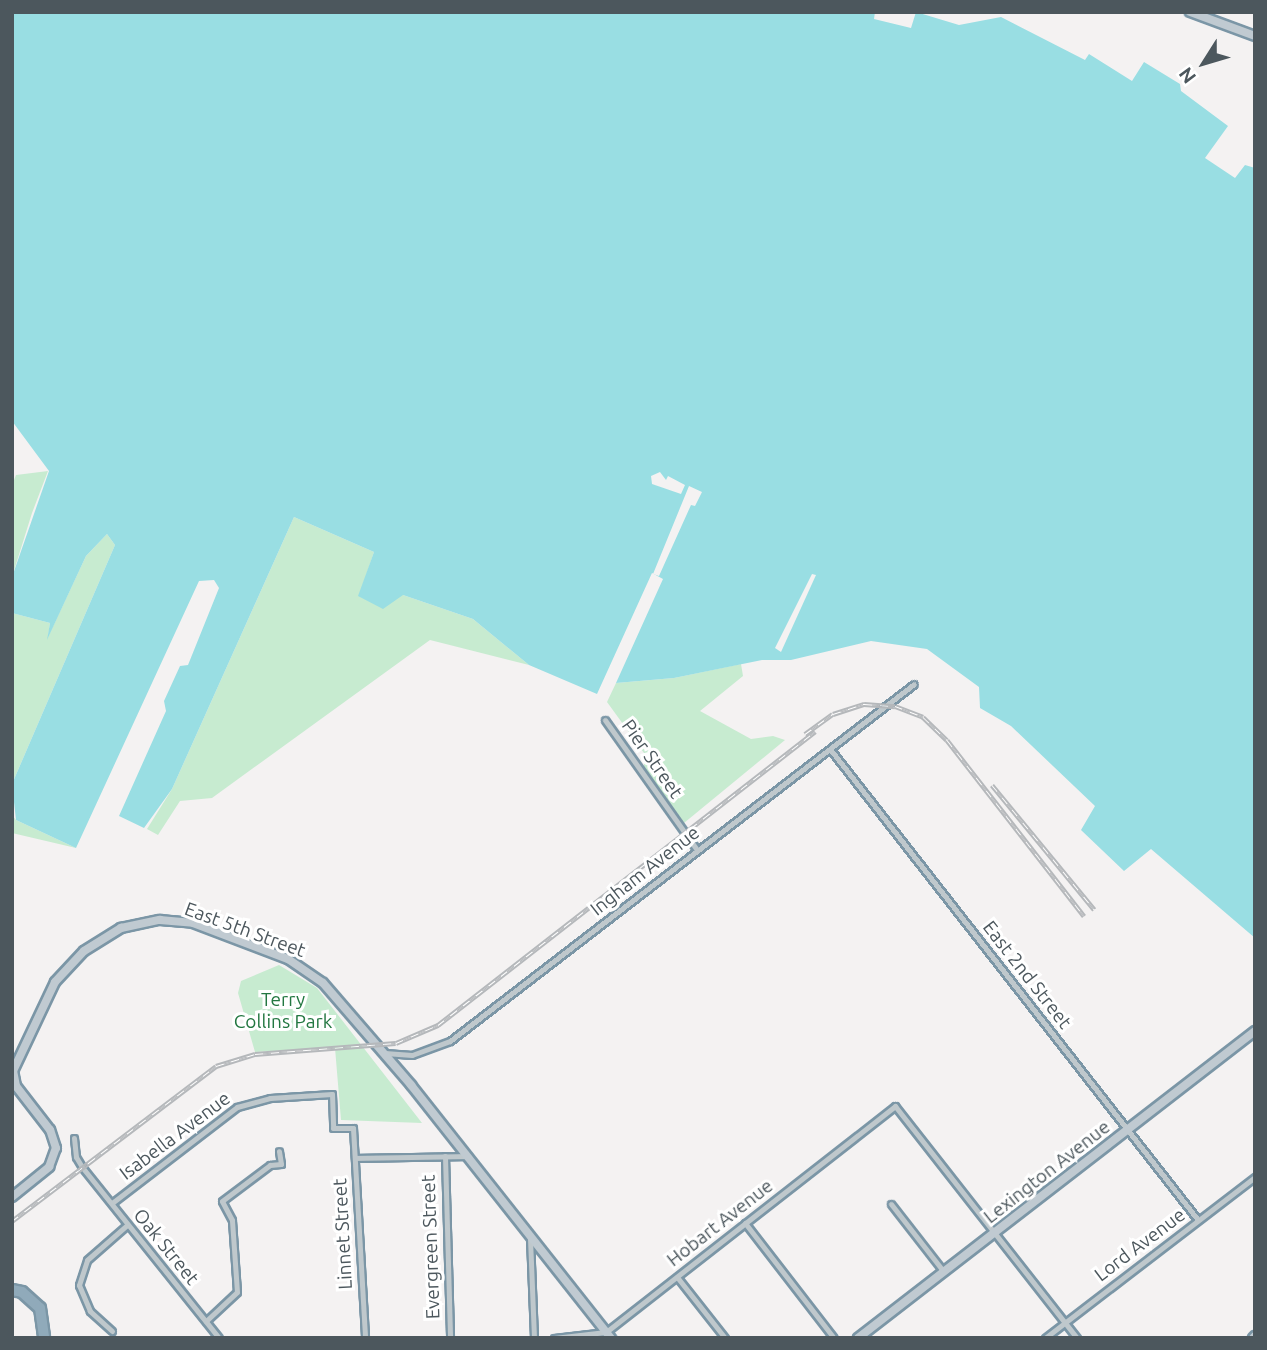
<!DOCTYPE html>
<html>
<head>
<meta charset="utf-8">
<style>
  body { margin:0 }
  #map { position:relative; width:1267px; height:1350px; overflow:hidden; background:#f4f2f2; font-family:Ubuntu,sans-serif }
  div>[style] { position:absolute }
  .green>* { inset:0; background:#c7ebd0 }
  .water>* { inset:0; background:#99dee3 }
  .pier>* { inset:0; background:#f4f2f2 }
  .roads { filter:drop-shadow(2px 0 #7b96a6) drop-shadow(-2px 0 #7b96a6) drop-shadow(0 2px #7b96a6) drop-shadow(0 -2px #7b96a6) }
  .street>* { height:5px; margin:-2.5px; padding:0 2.5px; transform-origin:2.5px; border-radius:2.5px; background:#bfc8cc }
  .secondary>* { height:8px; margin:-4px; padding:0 4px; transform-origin:4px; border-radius:4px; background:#c0cad1 }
  .highway>* { height:10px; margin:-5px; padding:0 5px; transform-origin:5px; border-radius:5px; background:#90aaba }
  .rail>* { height:5px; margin-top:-2.5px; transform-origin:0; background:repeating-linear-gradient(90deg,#fff 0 8px,#b5b8bb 0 16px); box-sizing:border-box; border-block:2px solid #b5b8bb }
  span { translate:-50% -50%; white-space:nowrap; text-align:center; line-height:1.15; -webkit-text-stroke:6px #fff; paint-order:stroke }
  .street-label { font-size:19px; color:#4c575d }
  .park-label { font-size:19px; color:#237741 }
  .frame { position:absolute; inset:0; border:14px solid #4c575d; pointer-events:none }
  .north { position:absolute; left:1169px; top:28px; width:70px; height:70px; -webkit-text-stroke:5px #fff; paint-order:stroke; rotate:233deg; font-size:19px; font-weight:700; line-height:28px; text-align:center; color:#4c575d }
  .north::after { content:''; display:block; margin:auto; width:24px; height:32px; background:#4c575d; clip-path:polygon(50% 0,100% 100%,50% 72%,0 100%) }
</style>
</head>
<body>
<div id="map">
  <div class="green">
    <i style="clip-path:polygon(48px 471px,32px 513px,12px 577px,12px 485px,16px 475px)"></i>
    <i style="clip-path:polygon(294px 517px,374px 552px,359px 596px,403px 595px,473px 619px,529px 665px,430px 640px,212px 798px,180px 801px,158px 835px,147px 829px,172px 789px)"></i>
    <i style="clip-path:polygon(107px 534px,115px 545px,12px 784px,12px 613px,50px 623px,48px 637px,86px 556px)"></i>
    <i style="clip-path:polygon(741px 664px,743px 676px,700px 711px,751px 739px,773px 736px,785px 740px,684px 823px,644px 767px,644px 753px,607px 702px,616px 683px,674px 678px)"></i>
    <i style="clip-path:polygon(12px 815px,16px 820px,76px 848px,12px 833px)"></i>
    <i style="clip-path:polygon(279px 965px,317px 988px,422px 1123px,341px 1120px,335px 1048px,255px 1052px,238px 993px,241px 981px)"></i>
  </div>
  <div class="water">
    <i style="clip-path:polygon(12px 12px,875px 12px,874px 19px,911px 28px,916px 12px,959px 25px,1001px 17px,1085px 60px,1089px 54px,1132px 81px,1144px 62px,1180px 84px,1181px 91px,1228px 126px,1205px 158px,1235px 178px,1245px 165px,1255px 168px,1255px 938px,1151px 849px,1124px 871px,1081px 830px,1095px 806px,1011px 726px,980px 708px,979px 687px,927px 649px,871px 641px,791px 660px,762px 660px,674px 678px,616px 683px,663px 579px,652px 573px,597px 694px,529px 665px,473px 619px,403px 595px,383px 609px,358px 596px,374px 552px,294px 517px,172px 789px,144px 828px,119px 816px,166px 711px,164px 701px,180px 666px,188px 665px,219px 588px,214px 580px,199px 581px,76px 848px,16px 820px,12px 784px,115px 545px,107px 534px,86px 556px,47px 640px,50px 623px,12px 613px,12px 577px,49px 471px,12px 421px)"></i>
  </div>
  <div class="pier">
    <i style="clip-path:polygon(660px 472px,666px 480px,668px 476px,685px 485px,681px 494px,652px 484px,651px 476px)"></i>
    <i style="clip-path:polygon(689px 486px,702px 492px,695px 506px,691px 505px,659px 576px,653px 574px)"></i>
    <i style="clip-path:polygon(812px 574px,816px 575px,781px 652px,775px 648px)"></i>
  </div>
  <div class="roads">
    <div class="street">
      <i style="left:605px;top:720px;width:159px;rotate:54.7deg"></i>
      <i style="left:830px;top:749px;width:598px;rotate:52deg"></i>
      <i style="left:385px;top:1053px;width:27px;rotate:4deg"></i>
      <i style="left:412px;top:1055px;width:40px;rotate:-20.2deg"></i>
      <i style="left:450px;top:1041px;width:585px;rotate:-37.57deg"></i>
      <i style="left:74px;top:1138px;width:19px;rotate:84deg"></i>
      <i style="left:76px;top:1157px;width:12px;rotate:59deg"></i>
      <i style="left:82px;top:1167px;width:219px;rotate:51.3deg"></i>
      <i style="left:445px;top:1156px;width:182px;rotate:88.4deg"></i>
      <i style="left:355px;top:1158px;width:113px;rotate:-1deg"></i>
      <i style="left:112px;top:1203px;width:158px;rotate:-37.5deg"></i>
      <i style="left:237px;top:1107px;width:34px;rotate:-15deg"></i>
      <i style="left:270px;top:1098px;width:62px;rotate:-3.7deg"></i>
      <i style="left:332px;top:1094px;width:34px;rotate:88deg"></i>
      <i style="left:333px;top:1128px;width:20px"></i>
      <i style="left:353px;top:1128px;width:210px;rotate:86.7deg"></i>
      <i style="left:891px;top:1204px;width:86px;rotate:52.1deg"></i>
      <i style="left:745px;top:1223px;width:145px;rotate:52.3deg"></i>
      <i style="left:530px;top:1238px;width:100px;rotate:87.7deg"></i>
      <i style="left:677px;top:1277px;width:78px;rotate:51.8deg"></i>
      <i style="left:206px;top:1321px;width:42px;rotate:-43.1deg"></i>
      <i style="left:237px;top:1292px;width:72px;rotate:-94deg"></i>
      <i style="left:232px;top:1220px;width:21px;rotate:-118deg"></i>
      <i style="left:222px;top:1201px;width:60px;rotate:-36.9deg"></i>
      <i style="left:270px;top:1165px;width:11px;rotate:-5deg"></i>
      <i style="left:281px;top:1164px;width:13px;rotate:-99deg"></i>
      <i style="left:112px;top:1331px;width:30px;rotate:-138deg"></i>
      <i style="left:90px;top:1311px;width:28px;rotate:-113deg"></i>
      <i style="left:79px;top:1285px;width:26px;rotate:-72deg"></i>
      <i style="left:87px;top:1260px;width:53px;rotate:-41.2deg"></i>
      <i style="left:554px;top:1338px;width:52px;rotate:-6.6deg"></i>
      <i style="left:606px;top:1332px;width:367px;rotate:-38deg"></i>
      <i style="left:895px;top:1106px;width:295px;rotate:51.9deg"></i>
      <i style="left:1045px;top:1338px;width:265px;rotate:-37.5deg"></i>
    </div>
    <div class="secondary">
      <i style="left:1190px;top:12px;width:69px;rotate:20.3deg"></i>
      <i style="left:12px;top:1197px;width:48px;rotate:-39deg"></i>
      <i style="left:49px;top:1167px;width:20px;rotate:-70deg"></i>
      <i style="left:56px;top:1148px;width:19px;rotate:-108deg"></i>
      <i style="left:50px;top:1130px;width:56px;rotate:-127.7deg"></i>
      <i style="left:16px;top:1086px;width:15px;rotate:-101deg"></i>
      <i style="left:13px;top:1071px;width:98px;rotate:-64.7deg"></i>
      <i style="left:55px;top:982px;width:42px;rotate:-46.9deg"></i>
      <i style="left:84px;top:951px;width:44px;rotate:-31.9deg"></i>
      <i style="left:121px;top:928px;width:40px;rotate:-12deg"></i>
      <i style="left:160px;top:920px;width:33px;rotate:5deg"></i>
      <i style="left:193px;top:923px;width:102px;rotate:20.8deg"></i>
      <i style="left:288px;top:959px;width:42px;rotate:34.4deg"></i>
      <i style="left:323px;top:983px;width:135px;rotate:49.2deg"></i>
      <i style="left:411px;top:1085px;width:323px;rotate:51.7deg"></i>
      <i style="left:858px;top:1338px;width:502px;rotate:-37.71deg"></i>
      <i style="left:1253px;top:1338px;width:3px;rotate:-45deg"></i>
    </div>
    <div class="highway">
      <i style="left:12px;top:1290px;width:10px;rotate:11deg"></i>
      <i style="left:22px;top:1292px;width:24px;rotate:42deg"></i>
      <i style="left:40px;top:1308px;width:30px;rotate:82deg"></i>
    </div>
  </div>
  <div class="rail">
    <i style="left:805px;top:734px;width:34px;rotate:-36deg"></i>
    <i style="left:833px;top:714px;width:33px;rotate:-18deg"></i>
    <i style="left:864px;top:704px;width:31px;rotate:4deg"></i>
    <i style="left:895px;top:706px;width:30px;rotate:21deg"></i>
    <i style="left:923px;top:717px;width:33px;rotate:44deg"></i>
    <i style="left:947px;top:740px;width:223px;rotate:52.1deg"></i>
    <i style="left:992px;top:785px;width:161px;rotate:50.6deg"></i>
    <i style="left:12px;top:1221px;width:256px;rotate:-37.2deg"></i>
    <i style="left:216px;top:1066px;width:41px;rotate:-17.1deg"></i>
    <i style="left:255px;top:1054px;width:141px;rotate:-4.5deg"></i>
    <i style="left:396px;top:1043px;width:46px;rotate:-23.2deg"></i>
    <i style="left:438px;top:1025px;width:478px;rotate:-37.9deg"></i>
  </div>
  <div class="street-label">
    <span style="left:652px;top:759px;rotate:55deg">Pier Street</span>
    <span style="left:645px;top:871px;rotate:-38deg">Ingham Avenue</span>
    <span style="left:245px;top:930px;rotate:20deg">East 5th Street</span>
    <span style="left:1027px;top:975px;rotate:52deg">East 2nd Street</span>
    <span style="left:175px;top:1136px;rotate:-37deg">Isabella Avenue</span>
    <span style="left:1047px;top:1172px;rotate:-38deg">Lexington Avenue</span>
    <span style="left:720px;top:1223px;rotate:-38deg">Hobart Avenue</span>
    <span style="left:343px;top:1234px;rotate:-93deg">Linnet Street</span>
    <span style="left:1140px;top:1245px;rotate:-37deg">Lord Avenue</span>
    <span style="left:166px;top:1247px;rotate:51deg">Oak Street</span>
    <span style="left:431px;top:1247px;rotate:-92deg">Evergreen Street</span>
  </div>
  <div class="park-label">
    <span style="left:283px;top:1011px">Terry<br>Collins Park</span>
  </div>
  <div class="frame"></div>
  <div class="north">N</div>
</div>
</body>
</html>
